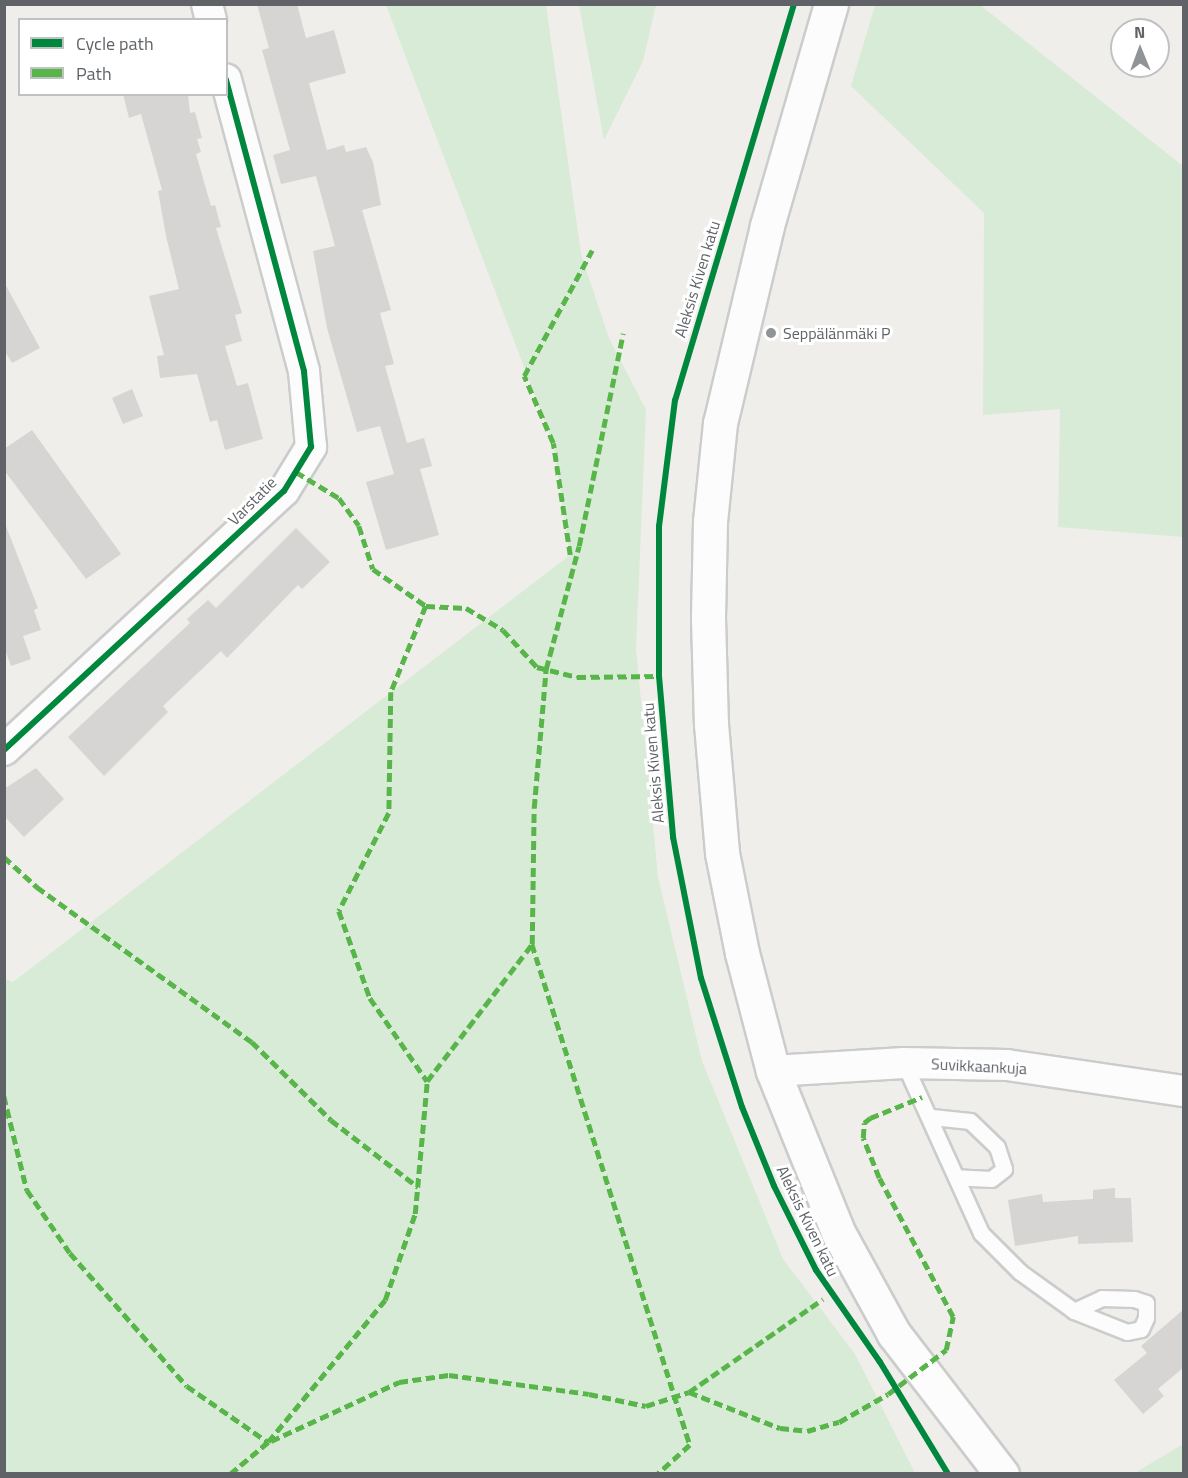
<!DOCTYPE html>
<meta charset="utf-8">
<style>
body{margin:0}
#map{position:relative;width:1188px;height:1478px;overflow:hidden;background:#efeeea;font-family:"Titillium Web",sans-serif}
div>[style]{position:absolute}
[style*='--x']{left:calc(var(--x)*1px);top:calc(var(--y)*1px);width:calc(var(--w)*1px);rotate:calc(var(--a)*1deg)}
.green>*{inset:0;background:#d8ebd6}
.building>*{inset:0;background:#d6d5d3}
.roads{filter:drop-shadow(2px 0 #cbcccc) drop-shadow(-2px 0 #cbcccc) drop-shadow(0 2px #cbcccc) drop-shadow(0 -2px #cbcccc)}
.service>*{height:15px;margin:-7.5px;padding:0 7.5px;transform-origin:7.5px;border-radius:7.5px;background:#fdfcfc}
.minor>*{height:30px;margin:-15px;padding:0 15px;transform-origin:15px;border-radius:15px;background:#fdfcfc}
.secondary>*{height:33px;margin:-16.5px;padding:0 16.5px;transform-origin:16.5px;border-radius:16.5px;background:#fdfcfc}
.quiet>*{height:4.5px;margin-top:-2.25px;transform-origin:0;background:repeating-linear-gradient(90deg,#58b549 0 9px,transparent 0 13.5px)}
.cycleway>*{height:6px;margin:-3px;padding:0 3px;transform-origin:3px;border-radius:3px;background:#00873e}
.dots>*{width:16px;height:16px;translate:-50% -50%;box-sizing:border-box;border:3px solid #fff;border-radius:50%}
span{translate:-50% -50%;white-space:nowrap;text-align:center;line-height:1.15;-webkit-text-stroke:6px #fff;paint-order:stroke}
.street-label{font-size:16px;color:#5f6368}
.poi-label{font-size:16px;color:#5f6368}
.left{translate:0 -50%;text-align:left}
.frame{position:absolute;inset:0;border:6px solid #5f6368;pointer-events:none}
.legend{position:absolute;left:18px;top:18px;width:210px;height:78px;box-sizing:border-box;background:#fff;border:2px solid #bfc1c3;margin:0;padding:8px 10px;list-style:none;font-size:18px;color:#5f6368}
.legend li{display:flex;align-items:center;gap:12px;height:30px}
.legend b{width:30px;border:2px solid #bfc1c3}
.north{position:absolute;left:1110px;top:18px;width:60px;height:60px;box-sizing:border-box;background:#fff;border:2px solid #bfc1c3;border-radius:50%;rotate:359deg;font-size:16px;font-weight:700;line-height:24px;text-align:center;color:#5f6368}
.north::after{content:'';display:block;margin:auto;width:21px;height:27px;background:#919496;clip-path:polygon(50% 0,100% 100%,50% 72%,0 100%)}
</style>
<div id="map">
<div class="green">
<i style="clip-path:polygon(386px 5px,546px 5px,581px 254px,609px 338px,646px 410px,636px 648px,658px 877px,702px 1061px,783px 1259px,855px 1354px,915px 1473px,5px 1473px,5px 979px,13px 982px,570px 555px,553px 443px)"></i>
<i style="clip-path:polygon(579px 5px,656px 5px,643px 61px,604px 140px)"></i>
<i style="clip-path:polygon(875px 5px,980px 5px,1183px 166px,1183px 537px,1058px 527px,1060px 409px,983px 415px,984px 213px,851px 86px)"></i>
<i style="clip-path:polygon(1183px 1444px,1183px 1473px,1135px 1473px)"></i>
</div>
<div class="building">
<i style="clip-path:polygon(257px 4px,297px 4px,306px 38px,334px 30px,346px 73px,309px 83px,327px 150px,344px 145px,346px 152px,366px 147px,373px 162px,381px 205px,362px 210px,391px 310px,380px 313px,394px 364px,385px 366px,407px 443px,424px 438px,432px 466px,420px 469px,439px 535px,386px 550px,366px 482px,394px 474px,380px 426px,357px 432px,327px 328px,313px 251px,335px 246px,316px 176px,281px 184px,273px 155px,290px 150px,262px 50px,269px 48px)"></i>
<i style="clip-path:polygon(123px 94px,188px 94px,190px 113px,195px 112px,202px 138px,197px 139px,201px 152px,196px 154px,211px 206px,215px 205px,221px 227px,216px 228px,242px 313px,235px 315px,242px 341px,225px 346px,237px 386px,248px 383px,263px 439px,225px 450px,217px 420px,210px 422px,197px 374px,160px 378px,157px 356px,164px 355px,149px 296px,179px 289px,166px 236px,158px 191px,162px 190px,141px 114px,129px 118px)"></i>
<i style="clip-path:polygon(4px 282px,40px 348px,12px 363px,4px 350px)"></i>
<i style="clip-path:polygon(132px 389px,143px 416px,123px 424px,112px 398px)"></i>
<i style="clip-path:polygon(32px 430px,121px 554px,86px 579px,4px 470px,4px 449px)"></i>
<i style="clip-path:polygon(4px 521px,38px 608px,34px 610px,41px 630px,23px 636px,31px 659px,11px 666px,4px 647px)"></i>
<i style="clip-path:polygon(296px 528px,330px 562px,302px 589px,298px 585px,227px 658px,221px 651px,163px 706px,168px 712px,104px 776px,68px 737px,190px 623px,187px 619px,198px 609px,208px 600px,216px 608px)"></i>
<i style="clip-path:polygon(36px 768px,64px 799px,24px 837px,4px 816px,4px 789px)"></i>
<i style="clip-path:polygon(1115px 1188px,1115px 1198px,1131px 1198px,1133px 1242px,1078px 1244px,1078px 1236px,1015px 1246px,1008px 1200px,1042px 1194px,1043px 1202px,1093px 1199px,1093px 1190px)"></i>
<i style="clip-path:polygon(1184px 1309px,1184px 1367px,1158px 1389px,1164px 1396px,1143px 1414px,1114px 1380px,1147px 1353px,1141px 1346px)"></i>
</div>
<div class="roads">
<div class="service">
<i style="--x:904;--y:1063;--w:187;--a:65.6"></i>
<i style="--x:981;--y:1233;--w:55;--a:45"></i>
<i style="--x:1020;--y:1272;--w:67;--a:35.8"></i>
<i style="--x:1074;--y:1311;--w:57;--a:21.6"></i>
<i style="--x:1127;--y:1332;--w:14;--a:-12"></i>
<i style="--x:1141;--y:1329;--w:12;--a:-66"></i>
<i style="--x:1146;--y:1318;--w:15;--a:-90"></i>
<i style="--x:1146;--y:1303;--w:13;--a:-162"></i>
<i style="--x:1134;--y:1299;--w:32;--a:-178"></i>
<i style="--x:1102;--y:1298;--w:31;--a:155"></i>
<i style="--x:932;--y:1117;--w:38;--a:6"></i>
<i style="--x:970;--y:1121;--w:37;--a:44"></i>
<i style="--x:997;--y:1147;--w:23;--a:72"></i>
<i style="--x:1004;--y:1169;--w:16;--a:142"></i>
<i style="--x:991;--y:1179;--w:35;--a:-177"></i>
</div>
<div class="minor">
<i style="--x:207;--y:4;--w:16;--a:76"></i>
<i style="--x:4;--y:750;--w:381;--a:-42.8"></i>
<i style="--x:284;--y:491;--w:52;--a:-58.5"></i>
<i style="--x:311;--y:447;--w:76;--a:-95.3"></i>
<i style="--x:304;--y:371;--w:302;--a:-105"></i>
<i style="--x:773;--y:1071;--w:131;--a:-3.5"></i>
<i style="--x:904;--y:1063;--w:103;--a:1.1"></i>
<i style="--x:1007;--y:1065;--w:179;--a:8.4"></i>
</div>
<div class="secondary">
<i style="--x:831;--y:4;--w:231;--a:106.1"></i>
<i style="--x:767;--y:226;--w:203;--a:103.4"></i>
<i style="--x:720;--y:423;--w:100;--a:95.8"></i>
<i style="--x:710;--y:522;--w:96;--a:91.2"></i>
<i style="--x:708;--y:618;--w:106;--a:88.4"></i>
<i style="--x:711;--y:724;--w:129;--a:85.1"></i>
<i style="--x:722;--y:853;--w:102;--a:78.7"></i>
<i style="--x:742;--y:953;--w:122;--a:75.3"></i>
<i style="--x:773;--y:1071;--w:176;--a:68"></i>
<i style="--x:839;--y:1234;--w:114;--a:61.2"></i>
<i style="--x:894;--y:1334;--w:177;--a:52.4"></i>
</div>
</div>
<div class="quiet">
<i style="--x:296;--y:472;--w:50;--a:31.2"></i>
<i style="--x:339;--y:498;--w:34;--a:54"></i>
<i style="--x:359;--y:526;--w:45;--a:72"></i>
<i style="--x:373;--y:569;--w:65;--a:34.9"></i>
<i style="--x:426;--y:606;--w:40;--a:2.9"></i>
<i style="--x:466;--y:608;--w:43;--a:30.7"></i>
<i style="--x:503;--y:630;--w:50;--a:47.4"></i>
<i style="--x:537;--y:667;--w:41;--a:14"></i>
<i style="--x:577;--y:677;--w:82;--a:-0.7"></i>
<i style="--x:570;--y:555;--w:113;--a:-98.6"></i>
<i style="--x:553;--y:443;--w:73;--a:-113.4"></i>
<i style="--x:524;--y:376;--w:143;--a:-61.6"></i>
<i style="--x:426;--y:606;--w:93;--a:112.1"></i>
<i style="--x:391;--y:692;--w:121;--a:90.9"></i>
<i style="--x:389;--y:813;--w:110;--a:117"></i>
<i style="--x:339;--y:911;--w:92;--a:70.4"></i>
<i style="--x:370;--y:998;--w:101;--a:55.5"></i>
<i style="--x:4;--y:857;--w:45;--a:42.3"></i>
<i style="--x:37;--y:887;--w:265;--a:35.8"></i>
<i style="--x:252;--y:1042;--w:111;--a:44.6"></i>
<i style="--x:331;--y:1120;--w:110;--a:37.6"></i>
<i style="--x:532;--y:944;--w:525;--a:72.5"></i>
<i style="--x:690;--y:1445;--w:43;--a:137.8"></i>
<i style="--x:4;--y:1096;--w:97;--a:76.3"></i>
<i style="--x:27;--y:1190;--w:76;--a:55.7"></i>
<i style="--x:70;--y:1253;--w:177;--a:48.7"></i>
<i style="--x:187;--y:1386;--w:98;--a:34.7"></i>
<i style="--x:689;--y:1392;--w:98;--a:21.6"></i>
<i style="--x:780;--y:1428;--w:27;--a:6"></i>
<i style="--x:807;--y:1431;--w:33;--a:-16"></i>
<i style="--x:839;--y:1422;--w:56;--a:-29.7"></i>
<i style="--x:888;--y:1394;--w:73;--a:-37.2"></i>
<i style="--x:946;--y:1350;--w:34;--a:-78"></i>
<i style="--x:953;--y:1317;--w:157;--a:-118"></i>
<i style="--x:879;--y:1178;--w:43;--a:-111.8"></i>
<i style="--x:863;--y:1138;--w:15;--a:-86"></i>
<i style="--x:864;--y:1123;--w:8;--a:-40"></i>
<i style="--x:870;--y:1118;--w:56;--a:-22"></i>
<i style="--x:271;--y:1441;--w:141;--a:-24.7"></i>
<i style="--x:399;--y:1382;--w:50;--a:-8"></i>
<i style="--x:449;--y:1375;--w:141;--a:7.7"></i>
<i style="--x:589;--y:1394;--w:58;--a:11.9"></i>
<i style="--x:646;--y:1406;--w:45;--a:-18"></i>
<i style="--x:689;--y:1392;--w:163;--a:-34.8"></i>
<i style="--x:230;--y:1474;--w:50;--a:-40.1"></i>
<i style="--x:268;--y:1442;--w:184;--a:-50.5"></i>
<i style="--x:385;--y:1300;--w:91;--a:-70.8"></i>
<i style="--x:415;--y:1214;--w:134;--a:-84.8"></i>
<i style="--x:427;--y:1081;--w:173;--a:-52.5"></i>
<i style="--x:532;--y:944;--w:136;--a:-89.2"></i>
<i style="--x:534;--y:808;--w:140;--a:-85.1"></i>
<i style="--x:546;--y:669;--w:127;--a:-75"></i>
<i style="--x:579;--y:546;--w:217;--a:-78.3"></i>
</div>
<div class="cycleway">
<i style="--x:794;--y:4;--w:413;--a:106.7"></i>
<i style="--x:675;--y:400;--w:127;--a:97.2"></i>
<i style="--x:659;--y:526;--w:150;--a:90"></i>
<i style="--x:659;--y:676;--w:162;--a:85"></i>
<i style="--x:673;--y:837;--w:144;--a:78.8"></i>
<i style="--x:701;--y:978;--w:135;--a:72.4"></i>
<i style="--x:742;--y:1107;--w:85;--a:67.9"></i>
<i style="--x:774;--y:1186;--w:94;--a:63.4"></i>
<i style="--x:816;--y:1270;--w:112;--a:55.2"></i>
<i style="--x:880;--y:1362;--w:131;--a:58.7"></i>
<i style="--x:4;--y:750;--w:381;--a:-42.8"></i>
<i style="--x:284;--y:491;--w:52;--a:-58.5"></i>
<i style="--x:311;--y:447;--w:76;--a:-95.3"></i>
<i style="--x:304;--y:371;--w:302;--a:-105"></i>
</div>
<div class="dots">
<i style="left:771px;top:333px;background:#919496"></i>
</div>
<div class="street-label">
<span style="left:697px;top:279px;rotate:-73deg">Aleksis Kiven katu</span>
<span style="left:252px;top:501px;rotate:-45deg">Varstatie</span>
<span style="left:653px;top:763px;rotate:-95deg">Aleksis Kiven katu</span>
<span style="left:979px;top:1066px;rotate:3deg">Suvikkaankuja</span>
<span style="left:808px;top:1221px;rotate:64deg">Aleksis Kiven katu</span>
</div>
<div class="poi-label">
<span class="left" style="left:783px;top:333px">Seppälänmäki P</span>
</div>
<div class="frame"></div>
<ul class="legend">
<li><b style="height:8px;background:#00873e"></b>Cycle path</li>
<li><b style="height:8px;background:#58b549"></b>Path</li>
</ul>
<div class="north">N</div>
</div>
